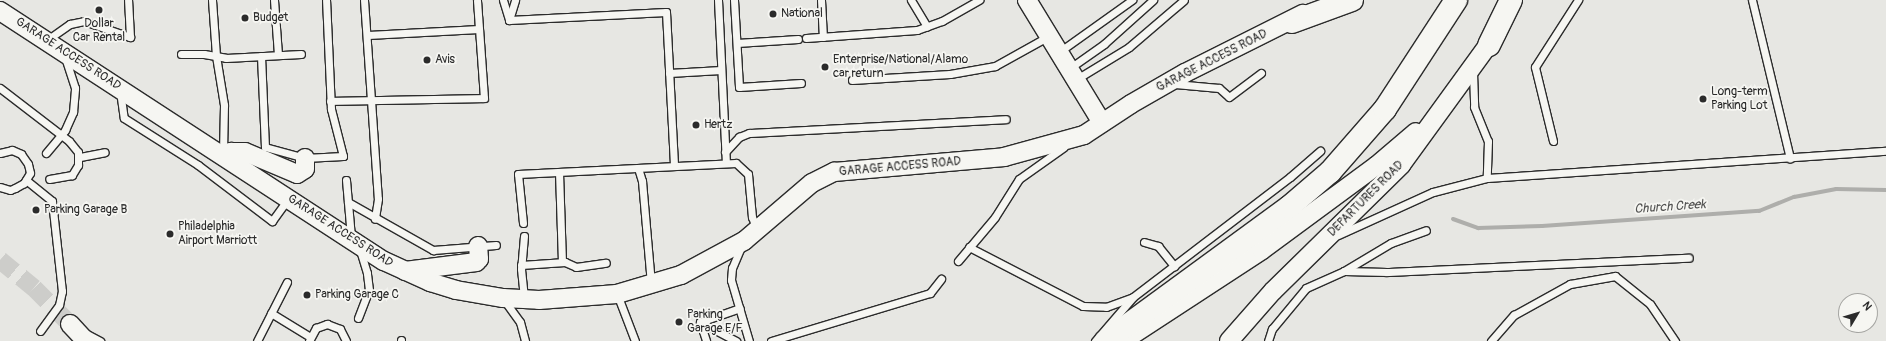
<!DOCTYPE html>
<style>
body{margin:0}
#map{position:relative;width:1886px;height:341px;overflow:hidden;background:#f6f6f2;font-family:Pangolin,sans-serif}
div>[style]{position:absolute}
[style*='--x']{left:calc(var(--x)*1px);top:calc(var(--y)*1px);width:calc(var(--w)*1px);rotate:calc(var(--a)*1deg)}
.built>*{inset:0;background:#e7e7e3}
.stream>*{height:4px;margin:-2px;padding:0 2px;transform-origin:2px;border-radius:2px;background:#aeaeab}
.tertiary-tunnel>*{height:18px;margin-top:-9px;transform-origin:0;background:repeating-linear-gradient(90deg,#cdcdca 0 18px,transparent 0 27px)}
.roads{filter:drop-shadow(1px 0 #2b2b2b) drop-shadow(-1px 0 #2b2b2b) drop-shadow(0 1px #2b2b2b) drop-shadow(0 -1px #2b2b2b)}
.service>*{height:7px;margin:-3.5px;padding:0 3.5px;transform-origin:3.5px;border-radius:3.5px;background:#f6f6f2}
.tertiary>*{height:18px;margin:-9px;padding:0 9px;transform-origin:9px;border-radius:9px;background:#f6f6f2}
.motorway>*{height:22px;margin:-11px;padding:0 11px;transform-origin:11px;border-radius:11px;background:#f6f6f2}
.dots>*{width:11px;height:11px;translate:-50% -50%;box-sizing:border-box;border:2px solid #f6f6f2;border-radius:50%}
span{translate:-50% -50%;white-space:nowrap;text-align:center;line-height:1.15;-webkit-text-stroke:3.5px #f6f6f2;paint-order:stroke}
.poi-label{font-size:12px;color:#2b2b2b}
.left{translate:0 -50%;text-align:left}
.street-label{font-size:12px;color:#2b2b2b}
.water-label{font-size:13px;color:#525251;font-style:italic}
.north{position:absolute;left:1838px;top:293px;width:40px;height:40px;box-sizing:border-box;background:#f6f6f2;border:1px solid #a5a5a2;border-radius:50%;rotate:52deg;font-size:11px;font-weight:700;line-height:16px;text-align:center;color:#2b2b2b}
.north::after{content:'';display:block;margin:auto;width:14px;height:18px;background:#2b2b2b;clip-path:polygon(50% 0,100% 100%,50% 72%,0 100%)}
</style>
<div id="map">
<div class="built">
<i style="clip-path:polygon(evenodd,0 0,1886px 0,1886px 341px,0 341px,0 0,1846px 301px,1870px 301px,1870px 325px,1846px 325px,1846px 301px)"></i>
</div>
<div class="stream">
<i style="--x:1453;--y:219;--w:27;--a:20"></i>
<i style="--x:1478;--y:228;--w:64;--a:-1.8"></i>
<i style="--x:1542;--y:226;--w:218;--a:-4"></i>
<i style="--x:1759;--y:211;--w:38;--a:-22"></i>
<i style="--x:1794;--y:197;--w:43;--a:-10.8"></i>
<i style="--x:1836;--y:189;--w:50;--a:1.1"></i>
</div>
<div class="tertiary-tunnel">
<i style="--x:0;--y:260;--w:44;--a:39.5"></i>
<i style="--x:34;--y:288;--w:51;--a:45"></i>
</div>
<div class="roads">
<div class="service">
<i style="--x:212;--y:0;--w:56;--a:85.9"></i>
<i style="--x:216;--y:56;--w:50;--a:80.7"></i>
<i style="--x:224;--y:105;--w:48;--a:91.2"></i>
<i style="--x:274;--y:0;--w:55;--a:85.8"></i>
<i style="--x:364;--y:0;--w:199;--a:86"></i>
<i style="--x:378;--y:199;--w:20;--a:99"></i>
<i style="--x:503;--y:0;--w:21;--a:73"></i>
<i style="--x:718;--y:0;--w:163;--a:87.2"></i>
<i style="--x:734;--y:0;--w:87;--a:86.7"></i>
<i style="--x:739;--y:87;--w:62;--a:-3.7"></i>
<i style="--x:821;--y:0;--w:37;--a:87"></i>
<i style="--x:911;--y:0;--w:31;--a:59"></i>
<i style="--x:1752;--y:0;--w:163;--a:76.5"></i>
<i style="--x:509;--y:20;--w:157;--a:-2.9"></i>
<i style="--x:666;--y:12;--w:154;--a:87"></i>
<i style="--x:509;--y:20;--w:21;--a:-73"></i>
<i style="--x:368;--y:35;--w:111;--a:-3.1"></i>
<i style="--x:806;--y:38;--w:111;--a:-4.1"></i>
<i style="--x:917;--y:30;--w:27;--a:-20"></i>
<i style="--x:942;--y:21;--w:43;--a:-29.6"></i>
<i style="--x:47;--y:40;--w:28;--a:-35"></i>
<i style="--x:70;--y:24;--w:14;--a:-12"></i>
<i style="--x:84;--y:21;--w:49;--a:19.2"></i>
<i style="--x:130;--y:37;--w:37;--a:-93"></i>
<i style="--x:737;--y:43;--w:61;--a:-3.8"></i>
<i style="--x:1059;--y:52;--w:90;--a:-35.5"></i>
<i style="--x:181;--y:54;--w:23;--a:0"></i>
<i style="--x:204;--y:54;--w:22;--a:10"></i>
<i style="--x:226;--y:58;--w:75;--a:-3.1"></i>
<i style="--x:261;--y:56;--w:91;--a:87.5"></i>
<i style="--x:265;--y:147;--w:41;--a:15.4"></i>
<i style="--x:305;--y:158;--w:38;--a:-3"></i>
<i style="--x:343;--y:156;--w:49;--a:-104.3"></i>
<i style="--x:331;--y:109;--w:109;--a:-92.6"></i>
<i style="--x:1070;--y:68;--w:42;--a:-35.2"></i>
<i style="--x:1104;--y:44;--w:66;--a:-41.9"></i>
<i style="--x:1473;--y:72;--w:35;--a:88"></i>
<i style="--x:1474;--y:107;--w:37;--a:68"></i>
<i style="--x:1488;--y:141;--w:37;--a:92"></i>
<i style="--x:669;--y:73;--w:52;--a:-3.3"></i>
<i style="--x:852;--y:80;--w:98;--a:-3.5"></i>
<i style="--x:950;--y:74;--w:46;--a:-10.1"></i>
<i style="--x:995;--y:66;--w:62;--a:-29.1"></i>
<i style="--x:1075;--y:80;--w:63;--a:-31.4"></i>
<i style="--x:1129;--y:47;--w:72;--a:-40.5"></i>
<i style="--x:1175;--y:84;--w:44;--a:5.2"></i>
<i style="--x:1219;--y:88;--w:13;--a:42"></i>
<i style="--x:1229;--y:97;--w:40;--a:-37"></i>
<i style="--x:0;--y:88;--w:87;--a:37.5"></i>
<i style="--x:69;--y:141;--w:14;--a:51"></i>
<i style="--x:78;--y:152;--w:13;--a:90"></i>
<i style="--x:78;--y:165;--w:12;--a:121"></i>
<i style="--x:72;--y:175;--w:23;--a:170"></i>
<i style="--x:120;--y:91;--w:27;--a:82"></i>
<i style="--x:124;--y:118;--w:88;--a:32.4"></i>
<i style="--x:198;--y:165;--w:93;--a:37.1"></i>
<i style="--x:272;--y:221;--w:29;--a:-54"></i>
<i style="--x:330;--y:101;--w:154;--a:-1.1"></i>
<i style="--x:484;--y:98;--w:98;--a:-94.1"></i>
<i style="--x:1553;--y:141;--w:76;--a:-103.7"></i>
<i style="--x:1535;--y:67;--w:80;--a:-57.3"></i>
<i style="--x:725;--y:152;--w:21;--a:-47"></i>
<i style="--x:739;--y:137;--w:11;--a:-22"></i>
<i style="--x:749;--y:133;--w:257;--a:-3.1"></i>
<i style="--x:0;--y:153;--w:12;--a:-14"></i>
<i style="--x:12;--y:150;--w:10;--a:24"></i>
<i style="--x:21;--y:154;--w:12;--a:55"></i>
<i style="--x:28;--y:164;--w:9;--a:77"></i>
<i style="--x:30;--y:173;--w:12;--a:121"></i>
<i style="--x:24;--y:183;--w:10;--a:151"></i>
<i style="--x:15;--y:188;--w:5;--a:158"></i>
<i style="--x:10;--y:190;--w:10;--a:-163"></i>
<i style="--x:46;--y:153;--w:30;--a:-50"></i>
<i style="--x:65;--y:130;--w:20;--a:-66"></i>
<i style="--x:73;--y:112;--w:24;--a:-85"></i>
<i style="--x:75;--y:88;--w:33;--a:-108"></i>
<i style="--x:80;--y:157;--w:25;--a:-11"></i>
<i style="--x:638;--y:168;--w:14;--a:73"></i>
<i style="--x:642;--y:181;--w:102;--a:85"></i>
<i style="--x:559;--y:172;--w:90;--a:88.1"></i>
<i style="--x:26;--y:180;--w:33;--a:39"></i>
<i style="--x:52;--y:201;--w:91;--a:83.7"></i>
<i style="--x:62;--y:291;--w:14;--a:102"></i>
<i style="--x:59;--y:305;--w:32;--a:126"></i>
<i style="--x:346;--y:180;--w:57;--a:85"></i>
<i style="--x:348;--y:202;--w:98;--a:29.5"></i>
<i style="--x:433;--y:250;--w:63;--a:-4.5"></i>
<i style="--x:523;--y:223;--w:49;--a:-95.8"></i>
<i style="--x:518;--y:174;--w:218;--a:-2.9"></i>
<i style="--x:736;--y:163;--w:16;--a:43"></i>
<i style="--x:748;--y:174;--w:43;--a:84.7"></i>
<i style="--x:752;--y:217;--w:14;--a:69"></i>
<i style="--x:1338;--y:235;--w:104;--a:-24.4"></i>
<i style="--x:1433;--y:192;--w:56;--a:-14.5"></i>
<i style="--x:1487;--y:178;--w:400;--a:-3.9"></i>
<i style="--x:524;--y:236;--w:33;--a:95"></i>
<i style="--x:521;--y:269;--w:31;--a:84"></i>
<i style="--x:1144;--y:242;--w:15;--a:16"></i>
<i style="--x:1158;--y:246;--w:26;--a:51"></i>
<i style="--x:741;--y:247;--w:23;--a:113"></i>
<i style="--x:732;--y:268;--w:12;--a:95"></i>
<i style="--x:731;--y:280;--w:64;--a:73.6"></i>
<i style="--x:969;--y:247;--w:128;--a:27.4"></i>
<i style="--x:1083;--y:306;--w:23;--a:2"></i>
<i style="--x:1106;--y:307;--w:27;--a:-20"></i>
<i style="--x:958;--y:261;--w:57;--a:-49.9"></i>
<i style="--x:995;--y:217;--w:45;--a:-57.7"></i>
<i style="--x:1019;--y:179;--w:55;--a:-35.4"></i>
<i style="--x:521;--y:265;--w:44;--a:-3.9"></i>
<i style="--x:565;--y:262;--w:12;--a:24"></i>
<i style="--x:576;--y:267;--w:30;--a:-8"></i>
<i style="--x:1344;--y:271;--w:55;--a:-30.8"></i>
<i style="--x:1391;--y:243;--w:37;--a:-20"></i>
<i style="--x:617;--y:294;--w:50;--a:69"></i>
<i style="--x:504;--y:300;--w:27;--a:54"></i>
<i style="--x:520;--y:322;--w:20;--a:75"></i>
<i style="--x:271;--y:313;--w:46;--a:31.6"></i>
<i style="--x:358;--y:318;--w:30;--a:-69"></i>
<i style="--x:369;--y:290;--w:17;--a:-97"></i>
<i style="--x:367;--y:273;--w:24;--a:-107"></i>
<i style="--x:700;--y:322;--w:42;--a:-19.3"></i>
<i style="--x:700;--y:322;--w:41;--a:27.8"></i>
<i style="--x:700;--y:322;--w:20;--a:72"></i>
<i style="--x:87;--y:334;--w:15;--a:28"></i>
<i style="--x:257;--y:341;--w:66;--a:-63"></i>
<i style="--x:309;--y:341;--w:15;--a:-62"></i>
<i style="--x:316;--y:328;--w:12;--a:-20"></i>
<i style="--x:327;--y:324;--w:14;--a:21"></i>
<i style="--x:340;--y:329;--w:13;--a:63"></i>
<i style="--x:401;--y:341;--w:1;--a:-90"></i>
<i style="--x:771;--y:341;--w:166;--a:-16.8"></i>
<i style="--x:930;--y:293;--w:18;--a:-52"></i>
<i style="--x:1095;--y:341;--w:58;--a:-49.2"></i>
<i style="--x:1133;--y:297;--w:198;--a:-37.4"></i>
<i style="--x:1290;--y:177;--w:40;--a:-41"></i>
<i style="--x:1268;--y:341;--w:13;--a:-72"></i>
<i style="--x:1272;--y:329;--w:53;--a:-50.3"></i>
<i style="--x:1306;--y:288;--w:42;--a:-24.1"></i>
<i style="--x:1344;--y:271;--w:43;--a:1.3"></i>
<i style="--x:1387;--y:272;--w:302;--a:-2.7"></i>
<i style="--x:1491;--y:341;--w:35;--a:-49"></i>
<i style="--x:1514;--y:315;--w:64;--a:-29"></i>
<i style="--x:1570;--y:284;--w:46;--a:-10.1"></i>
<i style="--x:1615;--y:276;--w:45;--a:38.7"></i>
<i style="--x:1650;--y:304;--w:45;--a:56"></i>
</div>
<div class="tertiary">
<i style="--x:1027;--y:0;--w:144;--a:58.6"></i>
<i style="--x:0;--y:11;--w:458;--a:33.1"></i>
<i style="--x:384;--y:261;--w:51;--a:24.5"></i>
<i style="--x:430;--y:282;--w:27;--a:17"></i>
<i style="--x:456;--y:290;--w:48;--a:9.7"></i>
<i style="--x:503;--y:298;--w:36;--a:3"></i>
<i style="--x:539;--y:300;--w:78;--a:-4.4"></i>
<i style="--x:617;--y:294;--w:67;--a:-16.5"></i>
<i style="--x:681;--y:275;--w:72;--a:-28.4"></i>
<i style="--x:744;--y:241;--w:89;--a:-40.5"></i>
<i style="--x:812;--y:183;--w:25;--a:-27"></i>
<i style="--x:834;--y:172;--w:171;--a:-5"></i>
<i style="--x:1004;--y:157;--w:83;--a:-15.4"></i>
<i style="--x:1084;--y:135;--w:56;--a:-33.4"></i>
<i style="--x:1131;--y:104;--w:62;--a:-29.9"></i>
<i style="--x:1185;--y:73;--w:132;--a:-26.6"></i>
<i style="--x:223;--y:155;--w:9;--a:-21"></i>
<i style="--x:231;--y:152;--w:14;--a:0"></i>
<i style="--x:245;--y:152;--w:56;--a:22.9"></i>
<i style="--x:297;--y:174;--w:9;--a:-32"></i>
<i style="--x:305;--y:169;--w:11;--a:-90"></i>
<i style="--x:405;--y:271;--w:72;--a:-7.2"></i>
<i style="--x:476;--y:262;--w:4;--a:-45"></i>
<i style="--x:479;--y:259;--w:13;--a:-94"></i>
<i style="--x:70;--y:324;--w:23;--a:47"></i>
<i style="--x:1123;--y:341;--w:166;--a:-33.2"></i>
<i style="--x:1262;--y:250;--w:142;--a:-36.4"></i>
<i style="--x:1376;--y:166;--w:52;--a:-40.4"></i>
<i style="--x:1229;--y:341;--w:67;--a:-48.7"></i>
<i style="--x:1273;--y:291;--w:180;--a:-44.5"></i>
<i style="--x:1401;--y:165;--w:163;--a:-54"></i>
</div>
<div class="motorway">
<i style="--x:1292;--y:22;--w:64;--a:-20.1"></i>
<i style="--x:1489;--y:45;--w:50;--a:-63.9"></i>
<i style="--x:1106;--y:341;--w:227;--a:-36.2"></i>
<i style="--x:1289;--y:207;--w:54;--a:-40.5"></i>
<i style="--x:1330;--y:172;--w:84;--a:-48.9"></i>
<i style="--x:1385;--y:109;--w:130;--a:-56.9"></i>
</div>
</div>
<div class="dots">
<i style="left:99px;top:10px;background:#2b2b2b"></i>
<i style="left:773px;top:14px;background:#2b2b2b"></i>
<i style="left:245px;top:18px;background:#2b2b2b"></i>
<i style="left:427px;top:60px;background:#2b2b2b"></i>
<i style="left:825px;top:67px;background:#2b2b2b"></i>
<i style="left:1703px;top:99px;background:#2b2b2b"></i>
<i style="left:696px;top:125px;background:#2b2b2b"></i>
<i style="left:36px;top:210px;background:#2b2b2b"></i>
<i style="left:170px;top:234px;background:#2b2b2b"></i>
<i style="left:307px;top:295px;background:#2b2b2b"></i>
<i style="left:679px;top:322px;background:#2b2b2b"></i>
</div>
<div class="poi-label">
<span class="left" style="left:781px;top:14px">National</span>
<span class="left" style="left:253px;top:18px">Budget</span>
<span style="left:99px;top:31px">Dollar<br>Car Rental</span>
<span class="left" style="left:435px;top:60px">Avis</span>
<span class="left" style="left:833px;top:67px">Enterprise/National/Alamo<br>car return</span>
<span class="left" style="left:1711px;top:99px">Long-term<br>Parking Lot</span>
<span class="left" style="left:704px;top:125px">Hertz</span>
<span class="left" style="left:44px;top:210px">Parking Garage B</span>
<span class="left" style="left:178px;top:234px">Philadelphia<br>Airport Marriott</span>
<span class="left" style="left:315px;top:295px">Parking Garage C</span>
<span class="left" style="left:687px;top:322px">Parking<br>Garage E/F</span>
</div>
<div class="street-label">
<span style="left:68px;top:54px;rotate:33deg">GARAGE ACCESS ROAD</span>
<span style="left:1212px;top:61px;rotate:-27deg">GARAGE ACCESS ROAD</span>
<span style="left:900px;top:167px;rotate:-5deg">GARAGE ACCESS ROAD</span>
<span style="left:1366px;top:199px;rotate:-45deg">DEPARTURES ROAD</span>
<span style="left:340px;top:231px;rotate:33deg">GARAGE ACCESS ROAD</span>
</div>
<div class="water-label">
<span style="left:1670px;top:207px;rotate:-4deg">Church Creek</span>
</div>
<div class="north">N</div>
</div>
